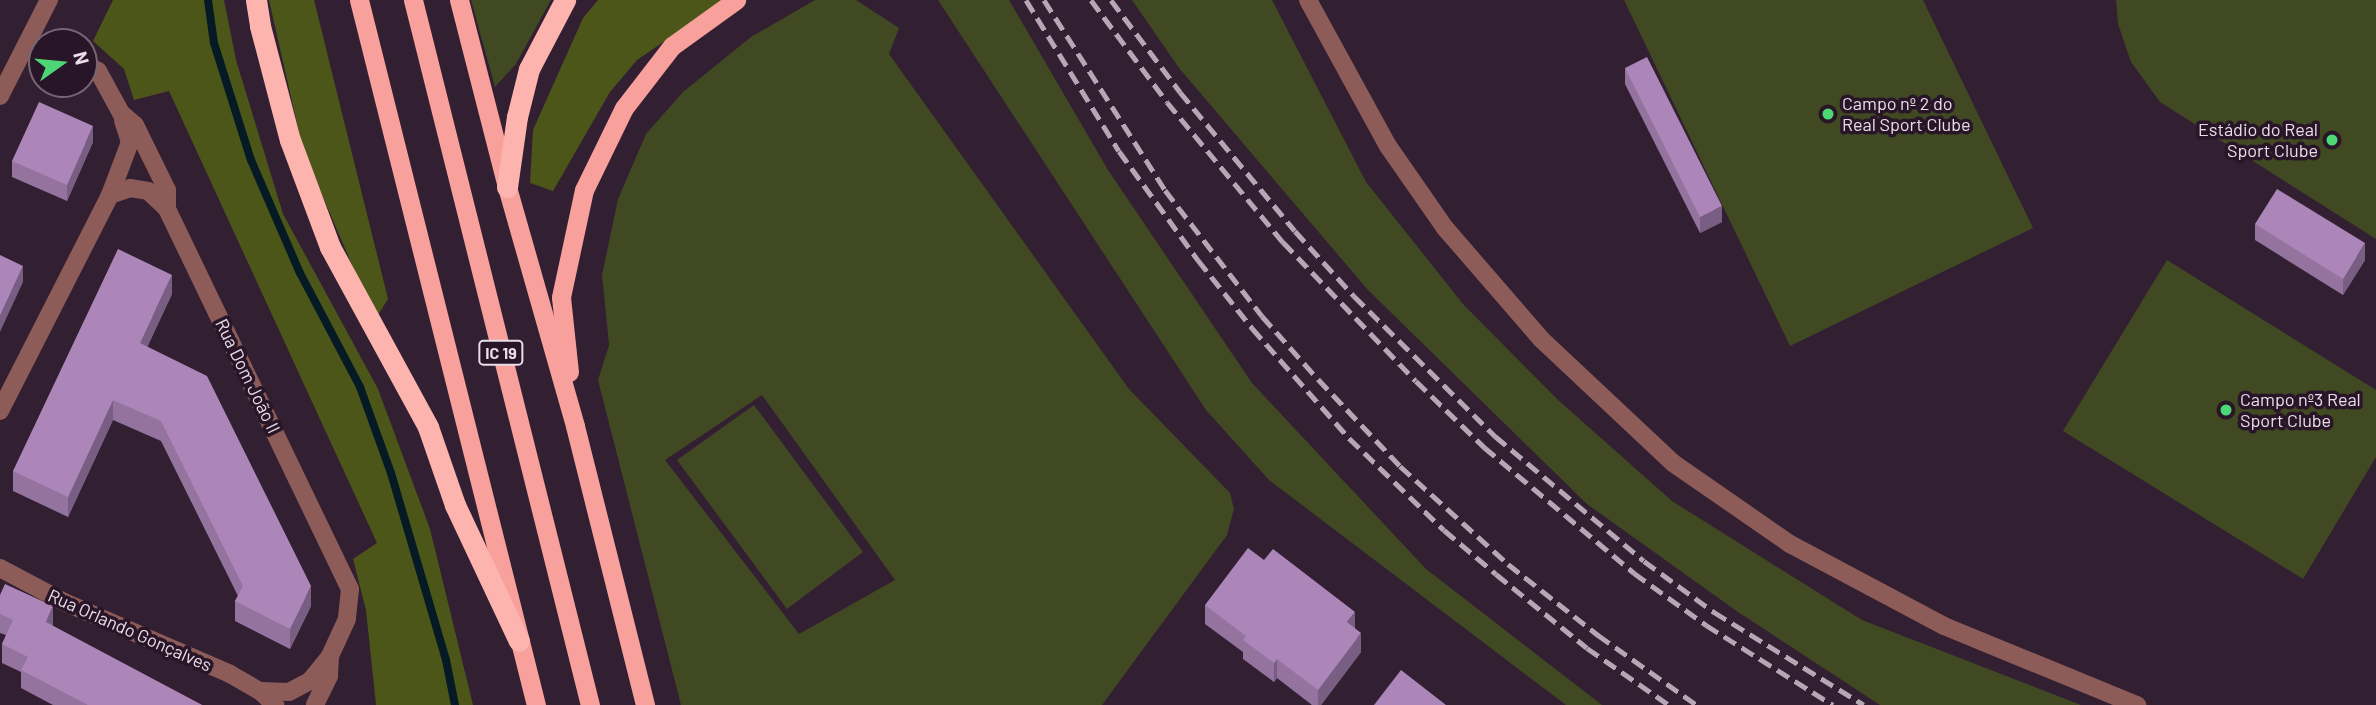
<!DOCTYPE html>
<meta charset="utf-8">
<style>
body{margin:0}
#map{position:relative;width:2376px;height:705px;overflow:hidden;background:#321f32;font-family:Barlow,sans-serif}
div>[style]{position:absolute}
[style*='--x']{left:calc(var(--x)*1px);top:calc(var(--y)*1px);width:calc(var(--w)*1px);rotate:calc(var(--a)*1deg)}
.green>*{inset:0;background:#414922}
.forest>*{inset:0;background:#4c5619}
.stream>*{height:8px;margin:-4px;padding:0 4px;transform-origin:4px;border-radius:4px;background:#061a25}
.minor>*{height:18px;margin:-9px;padding:0 9px;transform-origin:9px;border-radius:9px;background:#8d5c58}
.tertiary>*{height:18px;margin:-9px;padding:0 9px;transform-origin:9px;border-radius:9px;background:#8d5c58}
.trunk>*{height:19px;margin:-9.5px;padding:0 9.5px;transform-origin:9.5px;border-radius:9.5px;background:#f8a19c}
.motorway>*{height:21px;margin:-10.5px;padding:0 10.5px;transform-origin:10.5px;border-radius:10.5px;background:#fdb4ae}
.rail>*{height:5px;margin-top:-2.5px;transform-origin:0;background:repeating-linear-gradient(90deg,#b6a7b5 0 14px,transparent 0 21px)}
.wall>*{inset:0;background:#94739f}
.shaded-wall>*{inset:0;background:#785e82}
.building>*{inset:0;background:#ac86b9}
.dots>*{width:19px;height:19px;translate:-50% -50%;box-sizing:border-box;border:4px solid #281628;border-radius:50%}
span{translate:-50% -50%;white-space:nowrap;text-align:center;line-height:1.15;-webkit-text-stroke:7px #281628;paint-order:stroke}
.shield-label span{padding:2px 5px;background:#281628;border:2px solid;border-radius:5px;-webkit-text-stroke-width:0}
.shield-label{font-size:16px;color:#eadde9;font-weight:700}
.poi-label{font-size:18px;color:#eadde9}
.left{translate:0 -50%;text-align:left}
.right{translate:-100% -50%;text-align:right}
.street-label{font-size:18px;color:#eadde9}
.north{position:absolute;left:28px;top:28px;width:70px;height:70px;box-sizing:border-box;background:#281628;border:2px solid #766675;border-radius:50%;rotate:75deg;font-size:19px;font-weight:700;line-height:28px;text-align:center;color:#eadde9}
.north::after{content:'';display:block;margin:auto;width:24px;height:32px;background:#4dd676;clip-path:polygon(50% 0,100% 100%,50% 72%,0 100%)}
</style>
<div id="map">
<div class="green">
<i style="clip-path:polygon(471px 0,551px 0,516px 64px,495px 87px)"></i>
<i style="clip-path:polygon(evenodd,815px 0,856px 0,899px 28px,889px 54px,1129px 389px,1230px 493px,1234px 509px,1227px 535px,1102px 705px,681px 705px,598px 380px,609px 345px,602px 275px,618px 199px,646px 134px,683px 92px,751px 37px,815px 0,762px 395px,895px 580px,799px 634px,665px 460px,762px 395px)"></i>
<i style="clip-path:polygon(938px 0,1009px 0,1108px 170px,1252px 383px,1426px 569px,1602px 705px,1566px 705px,1269px 480px,1206px 410px)"></i>
<i style="clip-path:polygon(1132px 0,1272px 0,1366px 182px,1463px 304px,1557px 399px,1672px 501px,1862px 620px,2081px 705px,1880px 705px,1738px 612px,1587px 504px,1368px 290px,1179px 68px)"></i>
<i style="clip-path:polygon(1624px 0,1923px 0,2033px 228px,1790px 346px)"></i>
<i style="clip-path:polygon(2116px 0,2376px 0,2376px 239px,2160px 102px,2131px 62px,2118px 24px)"></i>
<i style="clip-path:polygon(2167px 260px,2376px 390px,2376px 457px,2303px 579px,2063px 431px)"></i>
<i style="clip-path:polygon(754px 405px,863px 552px,787px 609px,677px 460px)"></i>
</div>
<div class="forest">
<i style="clip-path:polygon(113px 0,224px 0,236px 60px,283px 214px,378px 389px,430px 529px,473px 705px,376px 705px,366px 610px,353px 559px,377px 543px,169px 91px,134px 100px,124px 69px,93px 41px)"></i>
<i style="clip-path:polygon(269px 0,314px 0,388px 299px,378px 315px,364px 293px,303px 150px)"></i>
<i style="clip-path:polygon(598px 0,725px 0,637px 60px,610px 92px,553px 191px,530px 183px,533px 130px,583px 18px)"></i>
</div>
<div class="stream">
<i style="--x:208;--y:0;--w:43;--a:82.1"></i>
<i style="--x:214;--y:43;--w:123;--a:72.5"></i>
<i style="--x:251;--y:160;--w:123;--a:66.6"></i>
<i style="--x:300;--y:273;--w:129;--a:62.2"></i>
<i style="--x:360;--y:387;--w:91;--a:70.2"></i>
<i style="--x:391;--y:473;--w:195;--a:73.6"></i>
<i style="--x:446;--y:660;--w:46;--a:78.7"></i>
</div>
<div class="minor">
<i style="--x:84;--y:63;--w:16;--a:30"></i>
<i style="--x:98;--y:71;--w:48;--a:61.3"></i>
<i style="--x:121;--y:113;--w:18;--a:41"></i>
<i style="--x:135;--y:125;--w:72;--a:63.8"></i>
<i style="--x:167;--y:190;--w:19;--a:90"></i>
<i style="--x:167;--y:209;--w:422;--a:64.3"></i>
<i style="--x:350;--y:589;--w:30;--a:96"></i>
<i style="--x:347;--y:619;--w:41;--a:114.7"></i>
<i style="--x:330;--y:656;--w:20;--a:93"></i>
<i style="--x:329;--y:676;--w:32;--a:116"></i>
<i style="--x:0;--y:96;--w:108;--a:-63"></i>
<i style="--x:110;--y:195;--w:21;--a:-19"></i>
<i style="--x:130;--y:188;--w:18;--a:9"></i>
<i style="--x:148;--y:191;--w:26;--a:43"></i>
<i style="--x:0;--y:411;--w:242;--a:-63"></i>
<i style="--x:110;--y:195;--w:57;--a:-69.3"></i>
<i style="--x:130;--y:142;--w:23;--a:-108"></i>
<i style="--x:0;--y:568;--w:72;--a:28"></i>
<i style="--x:64;--y:602;--w:181;--a:23.4"></i>
<i style="--x:230;--y:674;--w:34;--a:30"></i>
<i style="--x:260;--y:691;--w:21;--a:43"></i>
<i style="--x:260;--y:691;--w:29;--a:2"></i>
<i style="--x:289;--y:692;--w:24;--a:-28"></i>
<i style="--x:310;--y:681;--w:32;--a:-51"></i>
</div>
<div class="tertiary">
<i style="--x:1308;--y:0;--w:166;--a:61.3"></i>
<i style="--x:1388;--y:146;--w:100;--a:55.2"></i>
<i style="--x:1445;--y:228;--w:147;--a:49.1"></i>
<i style="--x:1541;--y:339;--w:181;--a:43.2"></i>
<i style="--x:1673;--y:463;--w:142;--a:34.7"></i>
<i style="--x:1790;--y:544;--w:174;--a:28"></i>
<i style="--x:1944;--y:626;--w:209;--a:22.3"></i>
</div>
<div class="trunk">
<i style="--x:359;--y:0;--w:727;--a:75.91"></i>
<i style="--x:413;--y:0;--w:727;--a:75.91"></i>
<i style="--x:459;--y:0;--w:193;--a:75.6"></i>
<i style="--x:507;--y:187;--w:248;--a:74.1"></i>
<i style="--x:575;--y:426;--w:288;--a:75.9"></i>
<i style="--x:569;--y:372;--w:75;--a:-96.1"></i>
<i style="--x:561;--y:297;--w:109;--a:-77.9"></i>
<i style="--x:584;--y:190;--w:91;--a:-64"></i>
<i style="--x:624;--y:108;--w:78;--a:-52.3"></i>
<i style="--x:672;--y:46;--w:79;--a:-35.7"></i>
</div>
<div class="motorway">
<i style="--x:256;--y:0;--w:26;--a:81"></i>
<i style="--x:260;--y:26;--w:118;--a:75.3"></i>
<i style="--x:290;--y:140;--w:114;--a:69.5"></i>
<i style="--x:330;--y:247;--w:205;--a:61.4"></i>
<i style="--x:428;--y:427;--w:83;--a:70.9"></i>
<i style="--x:455;--y:505;--w:150;--a:64.8"></i>
<i style="--x:507;--y:187;--w:71;--a:-81.9"></i>
<i style="--x:517;--y:117;--w:49;--a:-76"></i>
<i style="--x:529;--y:69;--w:78;--a:-62.4"></i>
</div>
<div class="rail">
<i style="--x:1026;--y:0;--w:177;--a:58.4"></i>
<i style="--x:1119;--y:151;--w:135;--a:54.1"></i>
<i style="--x:1198;--y:260;--w:87;--a:51.5"></i>
<i style="--x:1252;--y:328;--w:147;--a:48.6"></i>
<i style="--x:1349;--y:438;--w:132;--a:44.1"></i>
<i style="--x:1444;--y:530;--w:68;--a:40.2"></i>
<i style="--x:1496;--y:574;--w:117;--a:39.1"></i>
<i style="--x:1587;--y:648;--w:100;--a:34.8"></i>
<i style="--x:1044;--y:0;--w:225;--a:57.5"></i>
<i style="--x:1165;--y:190;--w:159;--a:52.4"></i>
<i style="--x:1262;--y:316;--w:84;--a:48.4"></i>
<i style="--x:1318;--y:379;--w:120;--a:46.7"></i>
<i style="--x:1400;--y:466;--w:146;--a:42.2"></i>
<i style="--x:1508;--y:564;--w:115;--a:38.3"></i>
<i style="--x:1598;--y:635;--w:121;--a:35.3"></i>
<i style="--x:1091;--y:0;--w:127;--a:53.3"></i>
<i style="--x:1167;--y:102;--w:182;--a:50.4"></i>
<i style="--x:1283;--y:242;--w:192;--a:46.3"></i>
<i style="--x:1416;--y:381;--w:95;--a:44.1"></i>
<i style="--x:1484;--y:447;--w:196;--a:40"></i>
<i style="--x:1634;--y:573;--w:89;--a:35.8"></i>
<i style="--x:1706;--y:625;--w:150;--a:32.2"></i>
<i style="--x:1111;--y:0;--w:115;--a:53.1"></i>
<i style="--x:1180;--y:92;--w:180;--a:50.4"></i>
<i style="--x:1295;--y:231;--w:88;--a:47.8"></i>
<i style="--x:1354;--y:296;--w:199;--a:44.8"></i>
<i style="--x:1495;--y:436;--w:194;--a:40"></i>
<i style="--x:1644;--y:561;--w:87;--a:36.1"></i>
<i style="--x:1714;--y:612;--w:176;--a:31.8"></i>
</div>
<div class="wall">
<i style="clip-path:polygon(1625px 68px,1722px 222px,1700px 233px,1625px 84px)"></i>
<i style="clip-path:polygon(93px 142px,67px 201px,12px 177px,12px 161px)"></i>
<i style="clip-path:polygon(2255px 224px,2365px 260px,2343px 295px,2255px 240px)"></i>
<i style="clip-path:polygon(172px 294px,147px 347px,311px 606px,290px 649px,235px 621px,235px 601px,238px 596px,161px 441px,113px 420px,68px 517px,13px 491px,13px 471px)"></i>
<i style="clip-path:polygon(0 595px,53px 625px,52px 626px,202px 705px,53px 705px,21px 688px,21px 672px,2px 663px,2px 644px,6px 635px,0 633px)"></i>
<i style="clip-path:polygon(1205px 605px,1355px 628px,1361px 652px,1321px 705px,1312px 705px,1277px 678px,1274px 682px,1243px 659px,1243px 652px,1205px 624px)"></i>
</div>
<div class="shaded-wall">
<i style="clip-path:polygon(93px 126px,93px 142px,67px 201px,67px 185px)"></i>
<i style="clip-path:polygon(1722px 206px,1722px 222px,1700px 233px,1700px 217px)"></i>
<i style="clip-path:polygon(2365px 243px,2365px 260px,2343px 295px,2343px 279px)"></i>
<i style="clip-path:polygon(23px 266px,23px 282px,0 332px,0 316px)"></i>
<i style="clip-path:polygon(172px 275px,172px 294px,140px 363px,140px 343px)"></i>
<i style="clip-path:polygon(113px 400px,113px 420px,68px 517px,68px 497px)"></i>
<i style="clip-path:polygon(311px 586px,311px 606px,290px 649px,290px 629px)"></i>
<i style="clip-path:polygon(53px 606px,53px 625px,46px 641px,46px 622px)"></i>
<i style="clip-path:polygon(1355px 612px,1355px 631px,1347px 622px)"></i>
<i style="clip-path:polygon(1361px 633px,1361px 652px,1321px 705px,1318px 705px,1318px 690px)"></i>
<i style="clip-path:polygon(1277px 659px,1277px 678px,1274px 682px,1274px 663px)"></i>
</div>
<div class="building">
<i style="clip-path:polygon(1647px 57px,1722px 206px,1700px 217px,1625px 68px)"></i>
<i style="clip-path:polygon(39px 102px,93px 126px,67px 185px,12px 161px)"></i>
<i style="clip-path:polygon(2277px 189px,2365px 243px,2343px 279px,2255px 224px)"></i>
<i style="clip-path:polygon(118px 249px,172px 275px,140px 343px,207px 376px,311px 586px,290px 629px,235px 601px,243px 586px,161px 421px,113px 400px,68px 497px,13px 471px)"></i>
<i style="clip-path:polygon(0 255px,23px 266px,0 316px)"></i>
<i style="clip-path:polygon(1248px 548px,1264px 560px,1273px 549px,1355px 612px,1347px 622px,1361px 633px,1318px 690px,1277px 659px,1274px 663px,1243px 640px,1246px 636px,1205px 605px)"></i>
<i style="clip-path:polygon(5px 584px,53px 606px,46px 622px,202px 705px,88px 705px,21px 670px,28px 657px,2px 644px,13px 620px,0 614px,0 595px)"></i>
<i style="clip-path:polygon(1401px 670px,1446px 705px,1374px 705px)"></i>
</div>
<div class="dots">
<i style="left:1828px;top:114px;background:#4dd676"></i>
<i style="left:2332px;top:140px;background:#4dd676"></i>
<i style="left:2226px;top:410px;background:#4dd676"></i>
</div>
<div class="shield-label">
<span style="left:501px;top:353px">IC 19</span>
</div>
<div class="poi-label">
<span class="left" style="left:1842px;top:114px">Campo nº 2 do<br>Real Sport Clube</span>
<span class="right" style="left:2318px;top:140px">Estádio do Real<br>Sport Clube</span>
<span class="left" style="left:2240px;top:410px">Campo nº3 Real<br>Sport Clube</span>
</div>
<div class="street-label">
<span style="left:248px;top:376px;rotate:64deg">Rua Dom João II</span>
<span style="left:130px;top:630px;rotate:24deg">Rua Orlando Gonçalves</span>
</div>
<div class="north">N</div>
</div>
